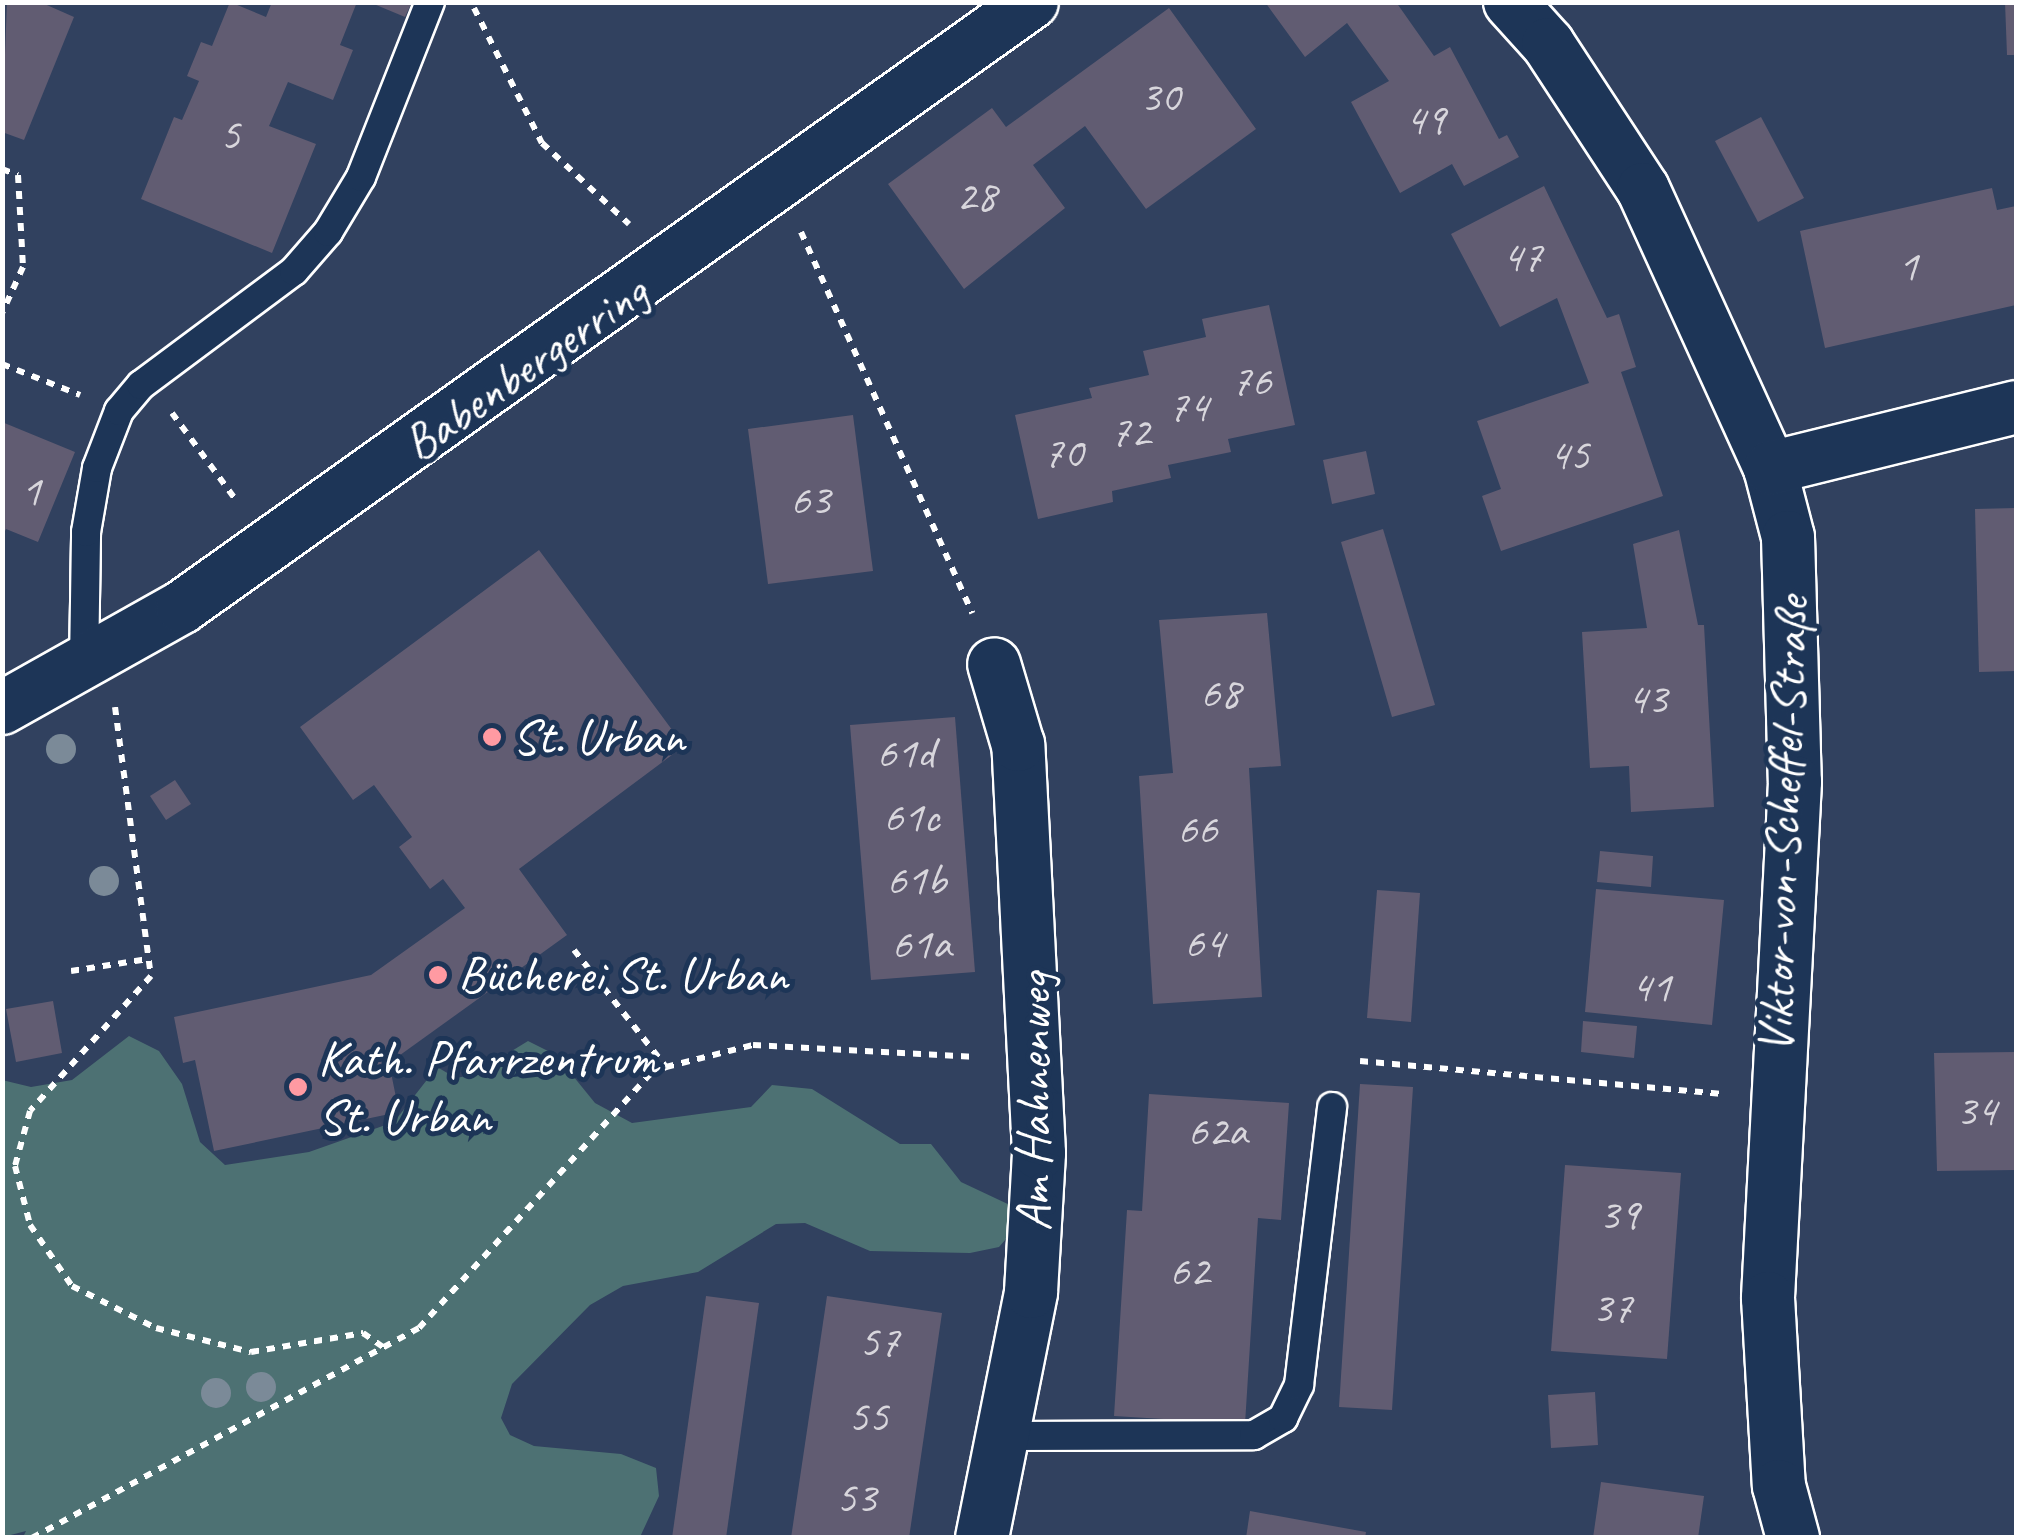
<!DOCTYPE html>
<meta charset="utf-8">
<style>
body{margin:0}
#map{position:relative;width:2019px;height:1540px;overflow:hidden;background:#31415f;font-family:Caveat,sans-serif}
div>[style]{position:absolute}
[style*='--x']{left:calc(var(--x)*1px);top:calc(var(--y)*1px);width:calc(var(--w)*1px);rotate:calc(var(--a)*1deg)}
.green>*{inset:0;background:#4d7173}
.building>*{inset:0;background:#615c72}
.path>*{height:6px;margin-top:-3px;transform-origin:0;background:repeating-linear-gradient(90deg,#fff 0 8px,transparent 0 16px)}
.roads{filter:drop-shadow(2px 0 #fff) drop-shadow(-2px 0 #fff) drop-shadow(0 2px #fff) drop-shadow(0 -2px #fff)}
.lane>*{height:28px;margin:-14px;padding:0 14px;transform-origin:14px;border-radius:14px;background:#1d3557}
.street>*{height:52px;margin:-26px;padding:0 26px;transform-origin:26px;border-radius:26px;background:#1d3557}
.trees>*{width:30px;height:30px;margin:-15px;border-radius:50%;background:#7b8a98}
.dots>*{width:28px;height:28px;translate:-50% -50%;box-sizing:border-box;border:5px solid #1d3557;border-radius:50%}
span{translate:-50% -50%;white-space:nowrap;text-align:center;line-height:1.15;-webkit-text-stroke:10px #1d3557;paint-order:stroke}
.number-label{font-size:45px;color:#d8d6dc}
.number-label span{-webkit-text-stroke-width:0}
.street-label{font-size:50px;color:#fff}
.poi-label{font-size:50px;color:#fff}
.left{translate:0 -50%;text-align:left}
.frame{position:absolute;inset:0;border:5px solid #fff;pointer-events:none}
</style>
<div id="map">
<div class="green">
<i style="clip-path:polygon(129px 1036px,159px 1051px,182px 1084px,200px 1142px,225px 1165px,309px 1152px,394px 1122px,437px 1067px,456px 1078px,472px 1075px,528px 1041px,556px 1055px,595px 1103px,632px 1123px,751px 1107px,772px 1085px,812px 1089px,900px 1144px,931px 1144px,961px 1182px,1012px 1206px,1019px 1224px,999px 1247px,970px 1253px,870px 1251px,805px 1223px,776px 1224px,698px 1272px,623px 1286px,590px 1305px,512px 1384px,501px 1418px,510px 1435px,534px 1446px,621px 1454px,656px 1468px,659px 1496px,640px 1537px,23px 1537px,26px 1531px,3px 1537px,2px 1080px,31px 1087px,72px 1080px)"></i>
</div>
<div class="building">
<i style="clip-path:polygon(7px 2px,40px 2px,74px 17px,24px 140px,2px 132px)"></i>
<i style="clip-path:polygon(230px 2px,266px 17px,272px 2px,357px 2px,340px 45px,353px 50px,333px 100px,288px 82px,269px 126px,316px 144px,272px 253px,141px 199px,174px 117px,182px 120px,199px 81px,187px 76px,201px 42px,212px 46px)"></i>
<i style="clip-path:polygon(369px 2px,412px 2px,405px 17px)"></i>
<i style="clip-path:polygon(1265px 2px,1396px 2px,1434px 56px,1450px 47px,1499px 139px,1507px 135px,1519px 157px,1464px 186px,1452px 164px,1400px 193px,1351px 102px,1389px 81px,1347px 23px,1305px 57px)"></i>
<i style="clip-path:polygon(2005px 2px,2016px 2px,2016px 55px,2007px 55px)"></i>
<i style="clip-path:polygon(1169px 8px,1256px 129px,1146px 209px,1085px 126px,1033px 165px,1065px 208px,964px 289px,888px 184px,992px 108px,1006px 127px)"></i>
<i style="clip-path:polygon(1761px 117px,1804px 198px,1758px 222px,1715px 141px)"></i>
<i style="clip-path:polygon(1544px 186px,1607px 318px,1619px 314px,1636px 367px,1621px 372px,1663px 496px,1501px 551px,1482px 496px,1501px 489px,1477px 421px,1589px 383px,1557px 298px,1500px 327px,1451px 234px)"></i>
<i style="clip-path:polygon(1992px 188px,1997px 210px,2016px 206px,2016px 305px,1825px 348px,1800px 231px)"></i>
<i style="clip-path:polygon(1269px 305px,1295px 425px,1228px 439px,1231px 452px,1168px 465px,1171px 478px,1112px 491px,1113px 502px,1038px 519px,1015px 415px,1092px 398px,1089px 388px,1149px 375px,1143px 351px,1206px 337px,1202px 319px)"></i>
<i style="clip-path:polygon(853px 415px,873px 571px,768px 584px,748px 429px)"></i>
<i style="clip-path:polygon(2px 422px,75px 452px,38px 542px,6px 529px,2px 537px)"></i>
<i style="clip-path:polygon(1366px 451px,1375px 494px,1332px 504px,1323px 460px)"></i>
<i style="clip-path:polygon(2016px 508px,2016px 671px,1979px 672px,1975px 509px)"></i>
<i style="clip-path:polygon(1383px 529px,1435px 705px,1392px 717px,1341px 542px)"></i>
<i style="clip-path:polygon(1679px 530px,1698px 625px,1704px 625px,1714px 807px,1631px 812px,1629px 766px,1590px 768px,1582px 632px,1647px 628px,1633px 544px)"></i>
<i style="clip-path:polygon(539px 550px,684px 746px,519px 869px,567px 935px,389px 1063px,399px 1112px,214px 1151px,195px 1060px,183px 1063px,174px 1017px,371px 975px,465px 908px,443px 879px,430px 889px,399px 847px,412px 837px,374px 785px,353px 800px,300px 727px)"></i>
<i style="clip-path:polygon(1267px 613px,1281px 766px,1249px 768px,1262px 997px,1153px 1004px,1139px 776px,1173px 773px,1159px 620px)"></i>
<i style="clip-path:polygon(955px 717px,975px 972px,871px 980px,850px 725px)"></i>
<i style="clip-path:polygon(175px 780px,191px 804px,166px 820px,150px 796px)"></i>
<i style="clip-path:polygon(1600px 851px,1653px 856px,1651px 887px,1597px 882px)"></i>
<i style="clip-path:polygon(1596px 889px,1724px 900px,1712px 1025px,1585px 1012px)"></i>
<i style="clip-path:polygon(1377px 890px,1420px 893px,1411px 1022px,1367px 1018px)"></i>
<i style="clip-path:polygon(53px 1001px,62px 1053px,16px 1062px,6px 1009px)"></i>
<i style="clip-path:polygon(1583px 1021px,1637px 1026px,1634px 1058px,1581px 1052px)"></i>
<i style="clip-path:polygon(2016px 1052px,2016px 1170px,1937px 1171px,1934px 1053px)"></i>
<i style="clip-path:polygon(1360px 1084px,1413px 1087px,1392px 1410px,1339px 1407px)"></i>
<i style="clip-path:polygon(1149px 1094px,1289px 1103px,1281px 1220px,1258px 1218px,1245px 1424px,1114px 1416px,1127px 1210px,1142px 1211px)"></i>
<i style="clip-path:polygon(1565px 1165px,1681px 1173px,1667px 1359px,1551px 1351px)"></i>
<i style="clip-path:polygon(706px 1296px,759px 1303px,726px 1538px,672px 1538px)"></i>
<i style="clip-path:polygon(827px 1296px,942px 1313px,909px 1538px,791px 1538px)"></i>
<i style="clip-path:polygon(1595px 1392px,1598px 1445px,1551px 1448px,1548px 1395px)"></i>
<i style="clip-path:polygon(1601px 1482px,1704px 1496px,1698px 1538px,1593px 1538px)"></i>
<i style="clip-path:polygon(1250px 1511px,1366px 1532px,1365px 1538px,1246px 1538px)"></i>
</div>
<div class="path">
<i style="--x:474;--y:8;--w:151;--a:63.3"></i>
<i style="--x:542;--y:143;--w:119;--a:43"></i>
<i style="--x:2;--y:169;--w:17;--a:21"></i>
<i style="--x:18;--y:175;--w:92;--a:86.9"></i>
<i style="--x:23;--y:267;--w:51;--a:114.5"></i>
<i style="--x:801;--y:232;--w:418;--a:65.8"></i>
<i style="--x:2;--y:364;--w:84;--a:21.7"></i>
<i style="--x:172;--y:413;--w:108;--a:53.7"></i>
<i style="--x:115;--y:707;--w:271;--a:82.4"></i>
<i style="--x:151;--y:976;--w:181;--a:131.9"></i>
<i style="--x:30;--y:1111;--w:57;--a:105.3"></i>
<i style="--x:15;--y:1166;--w:61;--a:75.7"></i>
<i style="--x:30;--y:1225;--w:74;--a:55.5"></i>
<i style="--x:72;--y:1286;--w:94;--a:26.6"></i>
<i style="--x:156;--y:1328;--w:98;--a:14.2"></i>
<i style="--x:251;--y:1352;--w:114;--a:-9.6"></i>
<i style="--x:363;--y:1333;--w:29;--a:35"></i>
<i style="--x:574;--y:950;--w:149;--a:51.8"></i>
<i style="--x:666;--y:1067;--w:90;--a:-14.2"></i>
<i style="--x:753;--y:1045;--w:224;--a:3.1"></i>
<i style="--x:71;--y:971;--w:78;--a:-8.9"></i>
<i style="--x:1360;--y:1061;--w:364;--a:5.2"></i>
<i style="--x:32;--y:1538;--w:440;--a:-28.5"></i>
<i style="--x:419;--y:1328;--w:342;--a:-47.7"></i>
<i style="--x:649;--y:1075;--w:19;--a:-25"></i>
</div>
<div class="roads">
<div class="lane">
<i style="--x:84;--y:665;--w:133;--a:-89.1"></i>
<i style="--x:86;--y:532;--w:65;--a:-80.2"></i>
<i style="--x:97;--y:468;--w:61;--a:-68.9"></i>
<i style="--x:119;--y:411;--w:34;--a:-50"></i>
<i style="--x:141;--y:385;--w:191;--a:-36.7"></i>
<i style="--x:294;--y:271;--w:52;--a:-48.9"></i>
<i style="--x:328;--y:232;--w:64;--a:-59"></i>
<i style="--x:361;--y:177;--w:188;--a:-68.5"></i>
<i style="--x:1005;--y:1436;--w:249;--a:-0.2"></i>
<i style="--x:1254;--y:1435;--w:34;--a:-30"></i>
<i style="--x:1283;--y:1418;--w:37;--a:-64"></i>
<i style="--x:1299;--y:1385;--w:280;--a:-83.2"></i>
</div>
<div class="street">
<i style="--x:1510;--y:2;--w:57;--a:47.9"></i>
<i style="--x:1548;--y:44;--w:173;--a:56.8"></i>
<i style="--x:1643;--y:189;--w:307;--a:65.5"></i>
<i style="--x:1770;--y:468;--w:71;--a:75.4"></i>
<i style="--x:1788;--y:537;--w:245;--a:88.4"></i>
<i style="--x:1795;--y:782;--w:517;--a:93"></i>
<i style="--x:1768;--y:1298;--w:188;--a:86.7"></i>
<i style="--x:1779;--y:1486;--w:54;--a:74.9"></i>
<i style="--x:1770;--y:468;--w:253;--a:-13.9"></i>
<i style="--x:2;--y:708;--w:206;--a:-29.3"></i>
<i style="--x:182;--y:607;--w:1043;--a:-35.44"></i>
<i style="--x:982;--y:1538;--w:251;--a:-78.7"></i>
<i style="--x:1031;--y:1292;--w:139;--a:-86.7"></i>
<i style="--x:1039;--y:1153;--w:409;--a:-92.9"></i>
<i style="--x:1018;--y:745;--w:84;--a:-106.5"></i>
</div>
</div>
<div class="trees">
<i style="left:61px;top:749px"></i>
<i style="left:104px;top:881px"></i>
<i style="left:261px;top:1387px"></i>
<i style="left:216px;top:1393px"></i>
</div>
<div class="dots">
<i style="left:492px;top:737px;background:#ff9aa2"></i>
<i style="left:438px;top:975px;background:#ff9aa2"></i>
<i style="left:298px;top:1087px;background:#ff9aa2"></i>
</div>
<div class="number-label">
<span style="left:1160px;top:97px">30</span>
<span style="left:1425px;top:120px">49</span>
<span style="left:230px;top:135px">5</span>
<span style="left:976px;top:196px">28</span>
<span style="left:1522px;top:257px">47</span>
<span style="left:1908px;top:266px">1</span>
<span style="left:1251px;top:381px">76</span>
<span style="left:1188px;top:407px">74</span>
<span style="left:1130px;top:432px">72</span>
<span style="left:1063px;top:453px">70</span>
<span style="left:1569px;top:455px">45</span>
<span style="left:31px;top:491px">1</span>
<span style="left:810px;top:500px">63</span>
<span style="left:1220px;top:693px">68</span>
<span style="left:1647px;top:699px">43</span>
<span style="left:905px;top:753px">61d</span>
<span style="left:911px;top:817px">61c</span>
<span style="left:1197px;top:829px">66</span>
<span style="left:916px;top:880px">61b</span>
<span style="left:1204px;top:943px">64</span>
<span style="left:921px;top:944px">61a</span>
<span style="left:1651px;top:987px">41</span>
<span style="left:1976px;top:1111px">34</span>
<span style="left:1217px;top:1131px">62a</span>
<span style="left:1619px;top:1215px">39</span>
<span style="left:1189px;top:1271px">62</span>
<span style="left:1612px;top:1308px">37</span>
<span style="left:879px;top:1342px">57</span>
<span style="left:868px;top:1417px">55</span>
<span style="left:856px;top:1498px">53</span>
</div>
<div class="street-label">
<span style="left:525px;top:368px;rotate:-35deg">Babenbergerring</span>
<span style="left:1783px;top:825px;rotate:-88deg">Viktor-von-Scheffel-Straße</span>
<span style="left:1034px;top:1102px;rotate:-90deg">Am Hahnenweg</span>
</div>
<div class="poi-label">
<span class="left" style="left:512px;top:737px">St. Urban</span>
<span class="left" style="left:458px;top:975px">Bücherei St. Urban</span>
<span class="left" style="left:318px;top:1087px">Kath. Pfarrzentrum<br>St. Urban</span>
</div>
<div class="frame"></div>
</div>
